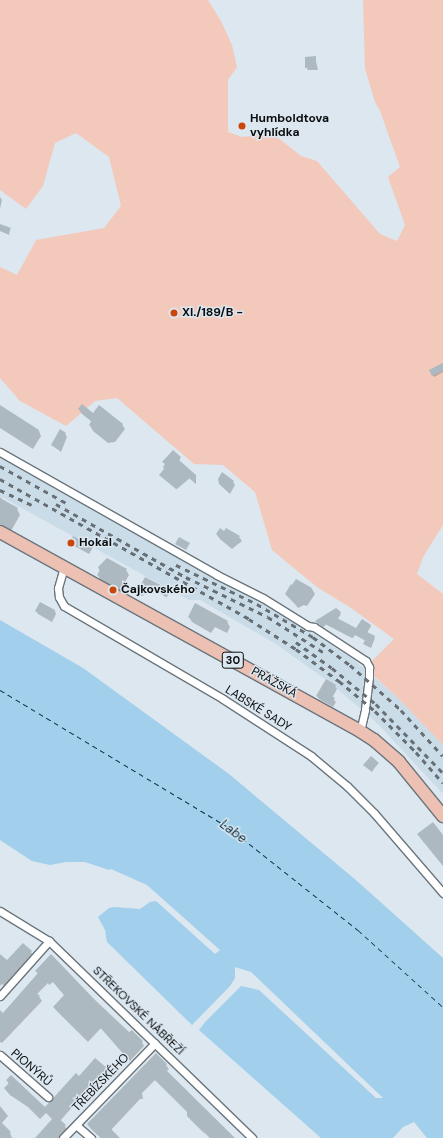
<!DOCTYPE html>
<meta charset="utf-8">
<style>
body{margin:0}
#map{position:relative;width:443px;height:1138px;overflow:hidden;background:#dce7ef;font-family:"DM Sans",sans-serif}
div>[style]{position:absolute}
[style*='--x']{left:calc(var(--x)*1px);top:calc(var(--y)*1px);width:calc(var(--w)*1px);rotate:calc(var(--a)*1deg)}
.built>*{inset:0;background:#c9dce8}
.green>*{inset:0;background:#f3c9bb}
.water>*{inset:0;background:#a1cfec}
.shadow>*{inset:0;background:#0003}
.ferry>*{height:1px;margin-top:-0.5px;transform-origin:0;background:repeating-linear-gradient(90deg,#0b3246 0 5px,transparent 0 9px)}
.building>*{inset:0;background:#adb9c0}
.roads{filter:drop-shadow(1px 0 #6b757c) drop-shadow(-1px 0 #6b757c) drop-shadow(0 1px #6b757c) drop-shadow(0 -1px #6b757c)}
.minor>*{height:7px;margin:-3.5px;padding:0 3.5px;transform-origin:3.5px;border-radius:3.5px;background:#fff}
.primary>*{height:12px;margin:-6px;padding:0 6px;transform-origin:6px;border-radius:6px;background:#ecc1b3}
.rail>*{height:2.5px;margin-top:-1.25px;transform-origin:0;background:repeating-linear-gradient(90deg,#686f74 0 5px,transparent 0 10px)}
.dots>*{width:11px;height:11px;translate:-50% -50%;box-sizing:border-box;border:2px solid #dce7ef;border-radius:50%}
span{translate:-50% -50%;white-space:nowrap;text-align:center;line-height:1.15;-webkit-text-stroke:3px #dce7ef;paint-order:stroke}
.shield-label span{padding:1px 3px;background:#dce7ef;border:1px solid;border-radius:3px;-webkit-text-stroke-width:0}
.shield-label{font-size:11px;color:#090d0f;font-weight:700}
.poi-label{font-size:12px;color:#090d0f;font-weight:700}
.left{translate:0 -50%;text-align:left}
.street-label{font-size:12px;color:#090d0f}
.water-label{font-size:13px;color:#0b3246;font-style:italic}
</style>
<div id="map">
<div class="built">
<i style="clip-path:polygon(0 458px,202px 571px,261px 600px,354px 660px,397px 697px,443px 745px,443px 794px,379px 725px,332px 684px,276px 644px,200px 600px,189px 600px,0 496px)"></i>
</div>
<div class="green">
<i style="clip-path:polygon(0 0,208px 0,221px 21px,232px 45px,237px 67px,228px 80px,228px 132px,242px 137px,272px 133px,301px 156px,317px 161px,380px 234px,397px 241px,405px 225px,388px 177px,400px 167px,380px 111px,375px 102px,365px 69px,363px 0,443px 0,443px 525px,423px 557px,417px 574px,443px 594px,443px 745px,397px 697px,365px 668px,394px 639px,351px 608px,317px 587px,272px 550px,255px 492px,223px 465px,194px 464px,117px 398px,95px 401px,66px 426px,20px 401px,0 378px,0 267px,17px 275px,36px 240px,104px 228px,121px 206px,109px 157px,76px 133px,55px 143px,43px 186px,26px 209px,0 190px)"></i>
</div>
<div class="water">
<i style="clip-path:polygon(0 620px,83px 668px,229px 774px,357px 881px,443px 958px,443px 1138px,427px 1138px,414px 1122px,403px 1127px,393px 1138px,321px 1138px,199px 1030px,206px 1021px,241px 986px,259px 990px,376px 1098px,383px 1098px,251px 972px,235px 967px,235px 978px,230px 986px,192px 1025px,107px 942px,105px 930px,98px 917px,109px 908px,114px 907px,140px 909px,150px 902px,156px 901px,215px 954px,220px 950px,147px 885px,111px 869px,109px 870px,85px 862px,66px 862px,50px 865px,32px 861px,0 840px)"></i>
</div>
<div class="shadow">
<i style="clip-path:polygon(315px 57px,318px 70px,308px 70px,306px 67px)"></i>
<i style="clip-path:polygon(0 197px,2px 200px,0 209px)"></i>
<i style="clip-path:polygon(0 225px,10px 229px,9px 235px,0 231px)"></i>
<i style="clip-path:polygon(443px 363px,443px 372px,434px 377px,430px 370px)"></i>
<i style="clip-path:polygon(4px 409px,39px 431px,41px 436px,33px 449px,0 428px,0 415px)"></i>
<i style="clip-path:polygon(79px 409px,122px 424px,125px 429px,115px 442px,108px 443px,93px 431px,90px 425px,92px 422px,82px 414px)"></i>
<i style="clip-path:polygon(65px 434px,67px 437px,61px 452px,52px 445px)"></i>
<i style="clip-path:polygon(180px 458px,179px 461px,195px 476px,196px 484px,190px 478px,177px 489px,161px 476px)"></i>
<i style="clip-path:polygon(233px 482px,235px 485px,230px 494px,220px 484px)"></i>
<i style="clip-path:polygon(0 497px,5px 502px,17px 509px,20px 515px,11px 531px,0 525px)"></i>
<i style="clip-path:polygon(224px 532px,239px 537px,242px 541px,232px 549px,220px 539px,217px 535px)"></i>
<i style="clip-path:polygon(101px 565px,126px 570px,129px 575px,120px 591px,101px 581px,98px 575px)"></i>
<i style="clip-path:polygon(146px 579px,167px 590px,169px 593px,167px 597px,149px 587px,143px 596px,138px 593px)"></i>
<i style="clip-path:polygon(296px 580px,312px 589px,315px 594px,307px 606px,304px 605px,298px 608px,287px 594px)"></i>
<i style="clip-path:polygon(41px 603px,55px 611px,56px 614px,52px 622px,38px 614px,36px 611px)"></i>
<i style="clip-path:polygon(336px 610px,341px 614px,337px 620px,356px 629px,362px 620px,371px 626px,367px 633px,375px 638px,371px 648px,365px 645px,366px 641px,355px 635px,353px 638px,326px 624px,324px 627px,317px 622px)"></i>
<i style="clip-path:polygon(189px 617px,227px 622px,230px 627px,227px 633px,215px 627px,211px 633px,192px 622px)"></i>
<i style="clip-path:polygon(335px 686px,337px 689px,332px 698px,336px 702px,333px 707px,319px 699px,317px 696px)"></i>
<i style="clip-path:polygon(378px 763px,372px 772px,365px 766px)"></i>
<i style="clip-path:polygon(419px 835px,443px 836px,443px 866px,422px 840px)"></i>
<i style="clip-path:polygon(31px 952px,34px 957px,5px 987px,0 982px,0 956px,7px 962px)"></i>
<i style="clip-path:polygon(36px 971px,93px 1000px,129px 1034px,142px 1042px,144px 1046px,130px 1061px,101px 1028px,88px 1042px,57px 1011px,54px 1007px,65px 996px,53px 982px,49px 985px,48px 983px,37px 994px,42px 1001px,2px 1043px,0 1042px,0 1017px,38px 974px)"></i>
<i style="clip-path:polygon(95px 1059px,109px 1073px,94px 1090px,90px 1087px,60px 1121px,68px 1130px,60px 1138px,36px 1138px,53px 1120px,46px 1113px,40px 1119px,28px 1107px,10px 1095px,5px 1088px,9px 1084px,7px 1081px,45px 1108px,79px 1077px)"></i>
<i style="clip-path:polygon(166px 1065px,169px 1069px,166px 1072px,234px 1138px,210px 1138px,191px 1120px,188px 1113px,155px 1080px,142px 1093px,143px 1099px,140px 1099px,111px 1130px,119px 1138px,101px 1138px,91px 1129px,88px 1125px)"></i>
<i style="clip-path:polygon(0 1106px,8px 1116px,1px 1124px,10px 1133px,12px 1138px,0 1138px)"></i>
</div>
<div class="ferry">
<i style="--x:0;--y:690;--w:266;--a:31"></i>
<i style="--x:228;--y:827;--w:166;--a:38.4"></i>
<i style="--x:358;--y:930;--w:115;--a:42.2"></i>
</div>
<div class="building">
<i style="clip-path:polygon(316px 56px,316px 67px,305px 68px,305px 57px)"></i>
<i style="clip-path:polygon(0 224px,11px 228px,8px 234px,0 230px)"></i>
<i style="clip-path:polygon(443px 363px,443px 371px,432px 376px,429px 370px)"></i>
<i style="clip-path:polygon(82px 404px,93px 413px,99px 405px,123px 424px,112px 437px,104px 438px,89px 425px,92px 420px,78px 409px)"></i>
<i style="clip-path:polygon(0 405px,39px 430px,30px 445px,0 426px)"></i>
<i style="clip-path:polygon(60px 429px,66px 433px,59px 450px,51px 445px)"></i>
<i style="clip-path:polygon(173px 450px,181px 457px,179px 460px,196px 475px,196px 484px,189px 478px,176px 489px,159px 475px,164px 469px,163px 467px,165px 464px,162px 462px)"></i>
<i style="clip-path:polygon(222px 472px,234px 481px,228px 492px,219px 484px,218px 479px)"></i>
<i style="clip-path:polygon(0 498px,18px 508px,8px 526px,0 521px)"></i>
<i style="clip-path:polygon(220px 528px,224px 531px,226px 528px,240px 536px,235px 542px,233px 541px,229px 545px,216px 534px)"></i>
<i style="clip-path:polygon(73px 536px,93px 547px,89px 554px,69px 543px)"></i>
<i style="clip-path:polygon(179px 537px,190px 543px,186px 550px,175px 544px)"></i>
<i style="clip-path:polygon(107px 558px,127px 569px,117px 586px,97px 575px,100px 571px,98px 567px)"></i>
<i style="clip-path:polygon(145px 577px,168px 589px,169px 591px,166px 597px,148px 586px,142px 596px,137px 592px)"></i>
<i style="clip-path:polygon(296px 579px,312px 588px,304px 601px,300px 600px,294px 603px,285px 594px,291px 584px,292px 585px)"></i>
<i style="clip-path:polygon(40px 602px,55px 610px,50px 619px,35px 611px)"></i>
<i style="clip-path:polygon(195px 603px,228px 621px,224px 629px,212px 622px,208px 629px,188px 617px)"></i>
<i style="clip-path:polygon(336px 608px,341px 612px,337px 618px,356px 628px,362px 619px,371px 625px,367px 632px,375px 636px,370px 647px,363px 644px,365px 640px,354px 634px,352px 638px,325px 624px,323px 627px,315px 621px)"></i>
<i style="clip-path:polygon(326px 679px,336px 685px,330px 695px,335px 698px,331px 704px,316px 696px)"></i>
<i style="clip-path:polygon(371px 756px,379px 763px,371px 771px,363px 765px)"></i>
<i style="clip-path:polygon(433px 822px,443px 835px,443px 865px,417px 834px)"></i>
<i style="clip-path:polygon(23px 943px,32px 951px,0 986px,0 954px,7px 960px)"></i>
<i style="clip-path:polygon(51px 954px,94px 999px,129px 1032px,132px 1030px,143px 1041px,127px 1058px,98px 1025px,85px 1038px,53px 1007px,64px 995px,50px 978px,46px 982px,45px 980px,34px 991px,40px 996px,0 1038px,0 1010px,3px 1013px,38px 973px,35px 971px)"></i>
<i style="clip-path:polygon(156px 1053px,167px 1064px,164px 1068px,235px 1138px,212px 1138px,206px 1131px,204px 1133px,187px 1116px,187px 1111px,152px 1077px,140px 1088px,142px 1095px,138px 1095px,108px 1126px,120px 1138px,101px 1138px,87px 1124px)"></i>
<i style="clip-path:polygon(95px 1058px,107px 1068px,91px 1086px,88px 1084px,57px 1117px,66px 1125px,53px 1138px,35px 1138px,53px 1118px,43px 1109px,38px 1115px,25px 1102px,13px 1094px,11px 1096px,4px 1088px,9px 1083px,6px 1080px,11px 1075px,45px 1107px,76px 1073px,79px 1076px)"></i>
<i style="clip-path:polygon(0 1121px,11px 1132px,5px 1138px,0 1138px)"></i>
</div>
<div class="roads">
<div class="minor">
<i style="--x:0;--y:452;--w:249;--a:29.5"></i>
<i style="--x:217;--y:575;--w:51;--a:26.6"></i>
<i style="--x:263;--y:598;--w:53;--a:31.9"></i>
<i style="--x:308;--y:626;--w:6;--a:9"></i>
<i style="--x:314;--y:627;--w:62;--a:33.2"></i>
<i style="--x:366;--y:661;--w:7;--a:63"></i>
<i style="--x:369;--y:667;--w:10;--a:90"></i>
<i style="--x:369;--y:677;--w:33;--a:97"></i>
<i style="--x:365;--y:710;--w:22;--a:103"></i>
<i style="--x:64;--y:567;--w:22;--a:106"></i>
<i style="--x:58;--y:588;--w:9;--a:84"></i>
<i style="--x:59;--y:597;--w:10;--a:61"></i>
<i style="--x:64;--y:606;--w:184;--a:30.3"></i>
<i style="--x:223;--y:699;--w:105;--a:32.9"></i>
<i style="--x:311;--y:756;--w:47;--a:39.8"></i>
<i style="--x:347;--y:786;--w:38;--a:45"></i>
<i style="--x:374;--y:813;--w:106;--a:49.2"></i>
<i style="--x:0;--y:911;--w:57;--a:31.5"></i>
<i style="--x:49;--y:941;--w:283;--a:44.1"></i>
<i style="--x:0;--y:996;--w:74;--a:-48.3"></i>
<i style="--x:0;--y:1055;--w:64;--a:41.2"></i>
<i style="--x:76;--y:1125;--w:20;--a:41"></i>
<i style="--x:63;--y:1138;--w:132;--a:-45.9"></i>
</div>
<div class="primary">
<i style="--x:0;--y:532;--w:411;--a:28.9"></i>
<i style="--x:360;--y:731;--w:17;--a:33"></i>
<i style="--x:374;--y:740;--w:33;--a:41"></i>
<i style="--x:399;--y:762;--w:70;--a:50.8"></i>
</div>
</div>
<div class="rail">
<i style="--x:0;--y:466;--w:78;--a:29.2"></i>
<i style="--x:0;--y:479;--w:286;--a:29.3"></i>
<i style="--x:249;--y:619;--w:56;--a:32.6"></i>
<i style="--x:296;--y:649;--w:54;--a:36.7"></i>
<i style="--x:339;--y:681;--w:47;--a:39.8"></i>
<i style="--x:375;--y:711;--w:58;--a:45"></i>
<i style="--x:416;--y:752;--w:41;--a:48.9"></i>
<i style="--x:0;--y:490;--w:35;--a:25"></i>
<i style="--x:56;--y:504;--w:153;--a:29.4"></i>
<i style="--x:176;--y:565;--w:90;--a:25.7"></i>
<i style="--x:257;--y:604;--w:65;--a:30.5"></i>
<i style="--x:313;--y:637;--w:46;--a:37.1"></i>
<i style="--x:350;--y:665;--w:68;--a:41.4"></i>
<i style="--x:401;--y:710;--w:62;--a:47.6"></i>
<i style="--x:186;--y:577;--w:91;--a:26"></i>
<i style="--x:268;--y:617;--w:69;--a:32.5"></i>
<i style="--x:296;--y:642;--w:44;--a:35.8"></i>
<i style="--x:332;--y:668;--w:57;--a:39.3"></i>
<i style="--x:376;--y:704;--w:96;--a:45.8"></i>
</div>
<div class="dots">
<i style="left:242px;top:126px;background:#cc450b"></i>
<i style="left:174px;top:313px;background:#cc450b"></i>
<i style="left:71px;top:543px;background:#cc450b"></i>
<i style="left:113px;top:590px;background:#cc450b"></i>
</div>
<div class="shield-label">
<span style="left:233px;top:660px">30</span>
</div>
<div class="poi-label">
<span class="left" style="left:250px;top:126px">Humboldtova<br>vyhlídka</span>
<span class="left" style="left:182px;top:313px">XI./189/B -</span>
<span class="left" style="left:79px;top:543px">Hokal</span>
<span class="left" style="left:121px;top:590px">Čajkovského</span>
</div>
<div class="street-label">
<span style="left:274px;top:683px;rotate:29deg">PRAŽSKÁ</span>
<span style="left:258px;top:709px;rotate:32deg">LABSKÉ SADY</span>
<span style="left:138px;top:1011px;rotate:44deg">STŘEKOVSKÉ NÁBŘEŽÍ</span>
<span style="left:31px;top:1068px;rotate:41deg">PIONÝRŮ</span>
<span style="left:101px;top:1083px;rotate:-46deg">TŘEBÍZSKÉHO</span>
</div>
<div class="water-label">
<span style="left:233px;top:832px;rotate:36deg">Labe</span>
</div>
</div>
